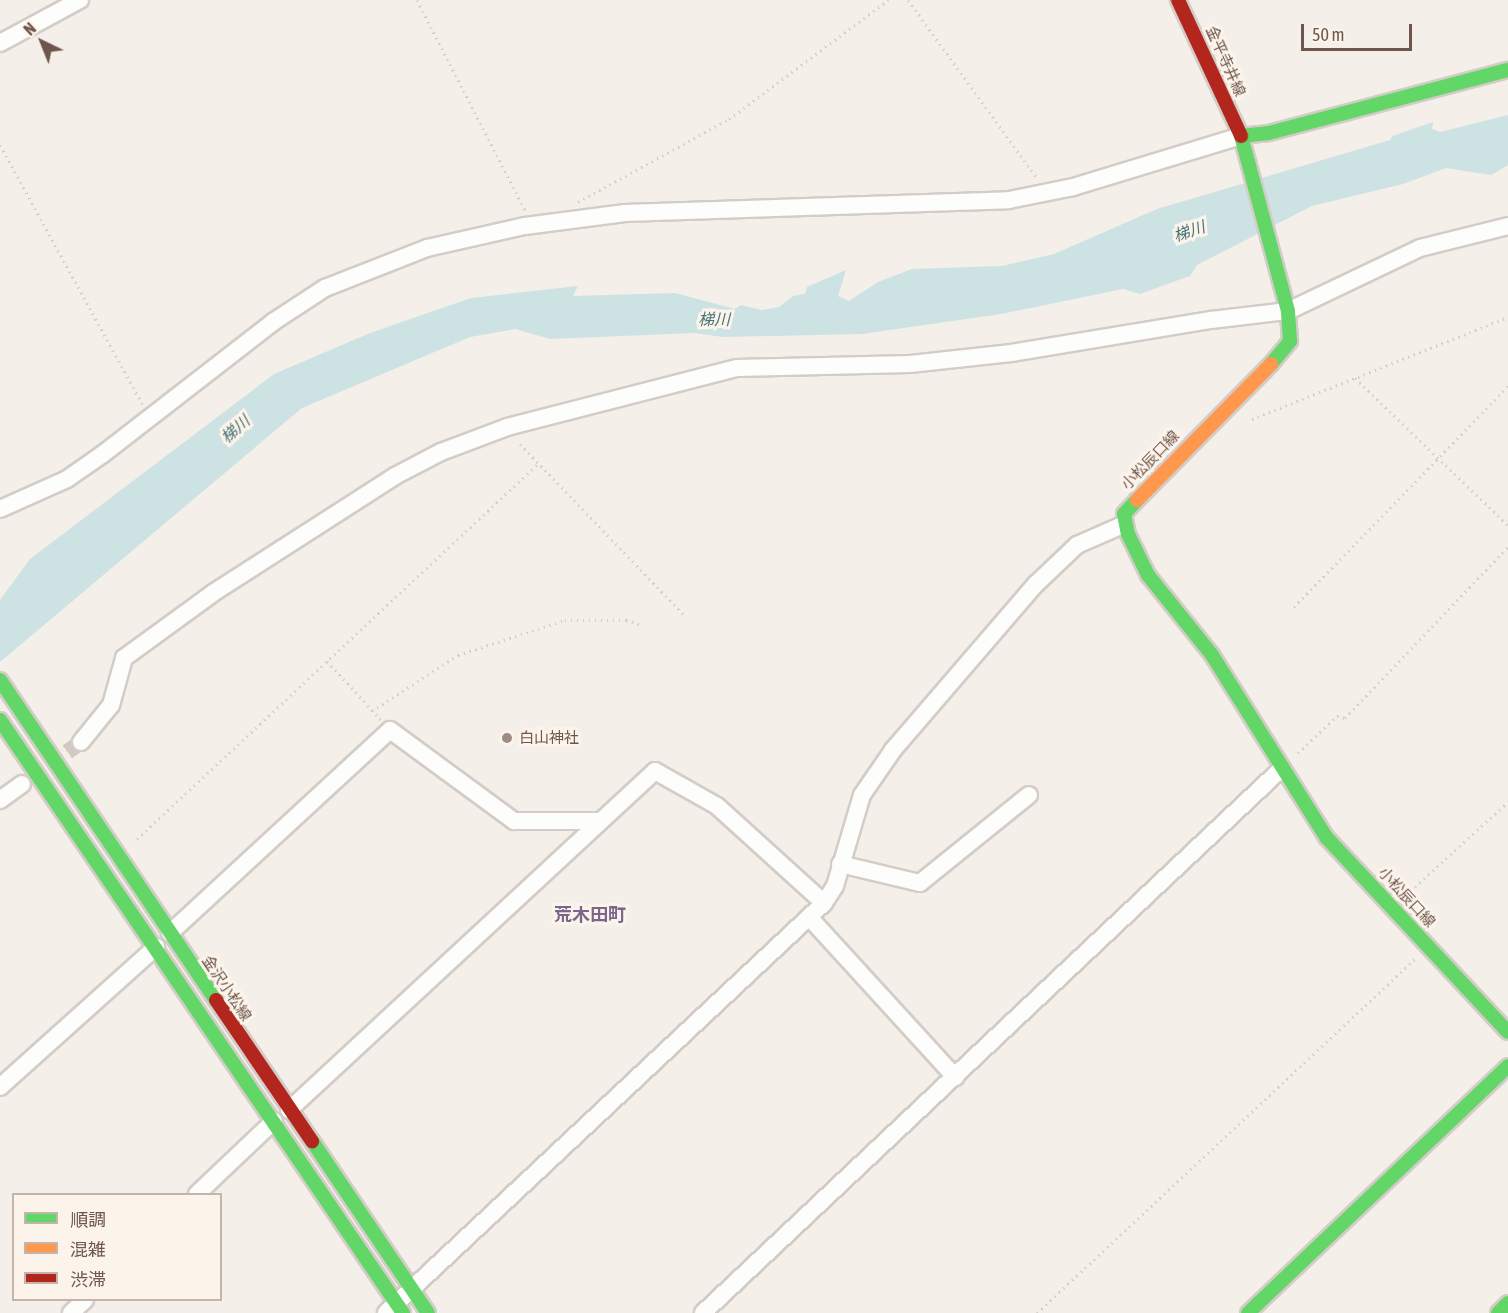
<!DOCTYPE html>
<meta charset="utf-8">
<style>
body{margin:0}
#map{position:relative;width:1508px;height:1313px;overflow:hidden;background:#f4efe9;font-family:"Asap Condensed","Noto Sans JP",sans-serif}
div>[style]{position:absolute}
[style*='--x']{left:calc(var(--x)*1px);top:calc(var(--y)*1px);width:calc(var(--w)*1px);rotate:calc(var(--a)*1deg)}
.water>*{inset:0;background:#cde2e3}
.street-tunnel>*{height:16px;margin-top:-8px;transform-origin:0;background:repeating-linear-gradient(90deg,#d2c9c2 0 16px,transparent 0 24px)}
.path>*{height:3px;margin-top:-1.5px;transform-origin:0;background:repeating-linear-gradient(90deg,#d6ceca 0 1.5px,transparent 0 6px)}
.roads{filter:drop-shadow(2px 0 #d3ccc7) drop-shadow(-2px 0 #d3ccc7) drop-shadow(0 2px #d3ccc7) drop-shadow(0 -2px #d3ccc7)}
.street>*{height:16px;margin:-8px;padding:0 8px;transform-origin:8px;border-radius:8px;background:#fdfdfc}
.fast>*{height:14px;margin:-7px;padding:0 7px;transform-origin:7px;border-radius:7px;background:#63d668}
.slow>*{height:14px;margin:-7px;padding:0 7px;transform-origin:7px;border-radius:7px;background:#ff974d}
.jam>*{height:14px;margin:-7px;padding:0 7px;transform-origin:7px;border-radius:7px;background:#b3261e}
.dots>*{width:16px;height:16px;translate:-50% -50%;box-sizing:border-box;border:3px solid #fcf4ea;border-radius:50%}
span{translate:-50% -50%;white-space:nowrap;text-align:center;line-height:1.15;-webkit-text-stroke:6px #fcf4ea;paint-order:stroke}
.street-label{font-size:15px;color:#6e564d}
.poi-label{font-size:15px;color:#6e564d}
.left{translate:0 -50%;text-align:left}
.water-label{font-size:16px;color:#477478;font-style:italic}
.quarter-label{font-size:18px;color:#7a668b;font-weight:700}
.legend{position:absolute;left:12px;top:1193px;width:210px;height:108px;box-sizing:border-box;background:#fcf4ea;border:2px solid #c3b5ab;margin:0;padding:8px 10px;list-style:none;font-size:18px;color:#6e564d}
.legend li{display:flex;align-items:center;gap:12px;height:30px}
.legend b{width:30px;border:2px solid #c3b5ab}
.north{position:absolute;left:12px;top:12px;width:60px;height:60px;-webkit-text-stroke:4px #fcf4ea;paint-order:stroke;rotate:317deg;font-size:16px;font-weight:700;line-height:24px;text-align:center;color:#6e564d}
.north::after{content:'';display:block;margin:auto;width:21px;height:27px;background:#6e564d;clip-path:polygon(50% 0,100% 100%,50% 72%,0 100%)}
.scale{position:absolute;left:1301px;top:24px;width:111px;height:27px;box-sizing:border-box;border:3px solid #6e564d;border-top:0;padding-left:8px;font-size:18px;line-height:21px;white-space:nowrap;color:#6e564d;-webkit-text-stroke:4px #fcf4ea;paint-order:stroke}
</style>
<div id="map">
<div class="water">
<i style="clip-path:polygon(1508px 115px,1508px 165px,1491px 175px,1446px 168px,1403px 184px,1312px 206px,1197px 265px,1190px 276px,1140px 294px,1123px 289px,1001px 314px,862px 334px,723px 337px,695px 333px,550px 339px,515px 329px,470px 337px,302px 408px,0 662px,0 600px,30px 559px,274px 374px,370px 333px,471px 298px,578px 286px,573px 296px,675px 293px,735px 309px,741px 305px,762px 310px,779px 307px,793px 296px,805px 294px,807px 287px,846px 270px,838px 296px,849px 301px,878px 282px,912px 269px,1002px 266px,1054px 254px,1157px 209px,1390px 140px,1393px 136px,1433px 122px,1432px 129px,1440px 132px)"></i>
</div>
<div class="street-tunnel">
<i style="--x:48;--y:766;--w:41;--a:-36"></i>
</div>
<div class="path">
<i style="--x:417;--y:0;--w:236;--a:62.8"></i>
<i style="--x:908;--y:0;--w:220;--a:54.1"></i>
<i style="--x:0;--y:145;--w:297;--a:61.2"></i>
<i style="--x:578;--y:202;--w:172;--a:-28.8"></i>
<i style="--x:729;--y:119;--w:199;--a:-36.8"></i>
<i style="--x:1355;--y:378;--w:212;--a:43.9"></i>
<i style="--x:1252;--y:419;--w:276;--a:-21.7"></i>
<i style="--x:520;--y:444;--w:237;--a:46.2"></i>
<i style="--x:1294;--y:607;--w:308;--a:-45.9"></i>
<i style="--x:327;--y:661;--w:80;--a:47.5"></i>
<i style="--x:372;--y:711;--w:103;--a:-33.1"></i>
<i style="--x:458;--y:655;--w:113;--a:-18.1"></i>
<i style="--x:565;--y:620;--w:61;--a:0"></i>
<i style="--x:626;--y:620;--w:18;--a:16"></i>
<i style="--x:1298;--y:753;--w:54;--a:-43.5"></i>
<i style="--x:1337;--y:716;--w:8;--a:14"></i>
<i style="--x:1345;--y:718;--w:236;--a:-46.4"></i>
<i style="--x:137;--y:839;--w:550;--a:-43.09"></i>
<i style="--x:1406;--y:895;--w:138;--a:-42.4"></i>
<i style="--x:1037;--y:1313;--w:518;--a:-43.12"></i>
</div>
<div class="roads">
<div class="street">
<i style="--x:0;--y:43;--w:91;--a:-28.3"></i>
<i style="--x:0;--y:509;--w:73;--a:-24.1"></i>
<i style="--x:67;--y:479;--w:44;--a:-34.8"></i>
<i style="--x:103;--y:454;--w:215;--a:-37.8"></i>
<i style="--x:273;--y:322;--w:62;--a:-33.2"></i>
<i style="--x:325;--y:288;--w:110;--a:-21.4"></i>
<i style="--x:427;--y:248;--w:100;--a:-12.7"></i>
<i style="--x:525;--y:226;--w:101;--a:-7.4"></i>
<i style="--x:625;--y:213;--w:384;--a:-1.9"></i>
<i style="--x:1009;--y:200;--w:65;--a:-11.5"></i>
<i style="--x:1073;--y:187;--w:176;--a:-16.9"></i>
<i style="--x:81;--y:742;--w:48;--a:-51"></i>
<i style="--x:111;--y:705;--w:49;--a:-74.5"></i>
<i style="--x:124;--y:658;--w:110;--a:-36.1"></i>
<i style="--x:213;--y:593;--w:216;--a:-32.7"></i>
<i style="--x:395;--y:476;--w:52;--a:-27.6"></i>
<i style="--x:441;--y:452;--w:71;--a:-20.7"></i>
<i style="--x:507;--y:427;--w:237;--a:-14.4"></i>
<i style="--x:737;--y:368;--w:173;--a:-1.3"></i>
<i style="--x:910;--y:364;--w:102;--a:-6.2"></i>
<i style="--x:1011;--y:353;--w:203;--a:-9.4"></i>
<i style="--x:1211;--y:320;--w:78;--a:-6.7"></i>
<i style="--x:1288;--y:311;--w:146;--a:-25.5"></i>
<i style="--x:1420;--y:248;--w:91;--a:-14"></i>
<i style="--x:0;--y:800;--w:27;--a:-36"></i>
<i style="--x:840;--y:864;--w:82;--a:13.4"></i>
<i style="--x:920;--y:883;--w:140;--a:-38.9"></i>
<i style="--x:809;--y:917;--w:217;--a:47.6"></i>
<i style="--x:170;--y:933;--w:299;--a:-42.7"></i>
<i style="--x:390;--y:730;--w:154;--a:36.3"></i>
<i style="--x:514;--y:821;--w:84;--a:0"></i>
<i style="--x:0;--y:1087;--w:210;--a:-41.9"></i>
<i style="--x:289;--y:1110;--w:499;--a:-42.8"></i>
<i style="--x:655;--y:771;--w:71;--a:29.4"></i>
<i style="--x:717;--y:806;--w:144;--a:42.2"></i>
<i style="--x:197;--y:1194;--w:106;--a:-43.5"></i>
<i style="--x:71;--y:1313;--w:19;--a:-43"></i>
<i style="--x:386;--y:1313;--w:600;--a:-43.11"></i>
<i style="--x:824;--y:903;--w:20;--a:-57"></i>
<i style="--x:835;--y:886;--w:95;--a:-73.5"></i>
<i style="--x:862;--y:795;--w:55;--a:-55.4"></i>
<i style="--x:893;--y:750;--w:219;--a:-49.3"></i>
<i style="--x:1036;--y:584;--w:57;--a:-43.6"></i>
<i style="--x:1077;--y:545;--w:52;--a:-23.6"></i>
<i style="--x:703;--y:1313;--w:794;--a:-43.26"></i>
</div>
<div class="fast">
<i style="--x:1271;--y:364;--w:30;--a:-50"></i>
<i style="--x:1290;--y:341;--w:30;--a:-94"></i>
<i style="--x:1288;--y:311;--w:181;--a:-105"></i>
<i style="--x:1241;--y:136;--w:28;--a:-6"></i>
<i style="--x:1269;--y:133;--w:247;--a:-14.8"></i>
<i style="--x:1137;--y:500;--w:19;--a:133"></i>
<i style="--x:1124;--y:514;--w:20;--a:79"></i>
<i style="--x:1128;--y:534;--w:46;--a:64"></i>
<i style="--x:1148;--y:575;--w:102;--a:51.3"></i>
<i style="--x:1212;--y:655;--w:216;--a:57.9"></i>
<i style="--x:1327;--y:838;--w:265;--a:47"></i>
<i style="--x:0;--y:680;--w:386;--a:56"></i>
<i style="--x:0;--y:720;--w:717;--a:55.8"></i>
<i style="--x:312;--y:1141;--w:207;--a:56"></i>
<i style="--x:1248;--y:1313;--w:359;--a:-43.5"></i>
<i style="--x:1498;--y:1313;--w:14;--a:-45"></i>
</div>
<div class="slow">
<i style="--x:1137;--y:500;--w:191;--a:-45.4"></i>
</div>
<div class="jam">
<i style="--x:1178;--y:0;--w:150;--a:65.1"></i>
<i style="--x:216;--y:1000;--w:171;--a:55.8"></i>
</div>
</div>
<div class="dots">
<i style="left:507px;top:738px;background:#9d8c84"></i>
</div>
<div class="street-label">
<span style="left:1226px;top:61px;rotate:66deg">金平寺井線</span>
<span style="left:1150px;top:460px;rotate:-46deg">小松辰口線</span>
<span style="left:1407px;top:897px;rotate:47deg">小松辰口線</span>
<span style="left:227px;top:988px;rotate:56deg">金沢小松線</span>
</div>
<div class="poi-label">
<span class="left" style="left:519px;top:738px">白山神社</span>
</div>
<div class="water-label">
<span style="left:1189px;top:231px;rotate:-19deg">梯川</span>
<span style="left:714px;top:319px">梯川</span>
<span style="left:235px;top:429px;rotate:-42deg">梯川</span>
</div>
<div class="quarter-label">
<span style="left:590px;top:915px">荒木田町</span>
</div>
<ul class="legend">
<li><b style="height:8px;background:#63d668"></b>順調</li>
<li><b style="height:8px;background:#ff974d"></b>混雑</li>
<li><b style="height:8px;background:#b3261e"></b>渋滞</li>
</ul>
<div class="north">N</div>
<div class="scale">50 m</div>
</div>
